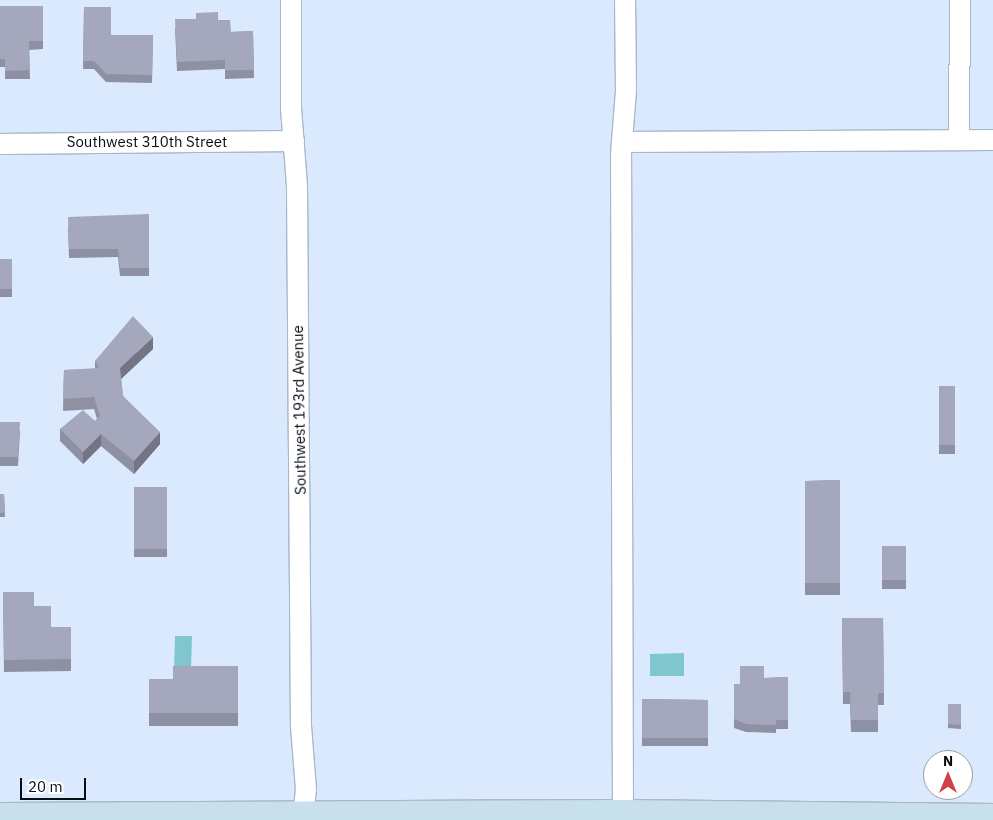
<!DOCTYPE html>
<style>
body{margin:0}
#map{position:relative;width:993px;height:820px;overflow:hidden;background:#dae9fd;font-family:"IBM Plex Sans",sans-serif}
div>[style]{position:absolute}
[style*='--x']{left:calc(var(--x)*1px);top:calc(var(--y)*1px);width:calc(var(--w)*1px);rotate:calc(var(--a)*1deg)}
.water>*{inset:0;background:#80c6ce}
.roads{filter:drop-shadow(1px 0 #a9b7c9) drop-shadow(-1px 0 #a9b7c9) drop-shadow(0 1px #a9b7c9) drop-shadow(0 -1px #a9b7c9)}
.street>*{height:20px;margin:-10px;padding:0 10px;transform-origin:10px;border-radius:10px;background:#fff}
.secondary>*{height:28px;margin:-14px;padding:0 14px;transform-origin:14px;border-radius:14px;background:#c7e0ec}
.wall>*{inset:0;background:#8e90a3}
.shaded-wall>*{inset:0;background:#747584}
.building>*{inset:0;background:#a5a7bd}
span{translate:-50% -50%;white-space:nowrap;text-align:center;line-height:1.15;-webkit-text-stroke:5px #fff;paint-order:stroke}
.street-label{font-size:15px;color:#070c12}
.north{position:absolute;left:923px;top:750px;width:50px;height:50px;box-sizing:border-box;background:#fff;border:1px solid #9c9ea0;border-radius:50%;rotate:0deg;font-size:14px;font-weight:700;line-height:20px;text-align:center;color:#070c12}
.north::after{content:'';display:block;margin:auto;width:18px;height:22px;background:#d04047;clip-path:polygon(50% 0,100% 100%,50% 72%,0 100%)}
.scale{position:absolute;left:20px;top:778px;width:66px;height:22px;box-sizing:border-box;border:2px solid #070c12;border-top:0;padding-left:6px;font-size:15px;line-height:18px;white-space:nowrap;color:#070c12;-webkit-text-stroke:4px #fff;paint-order:stroke}
</style>
<div id="map">
<div class="water">
<i style="clip-path:polygon(175px 636px,192px 636px,191px 668px,174px 668px)"></i>
<i style="clip-path:polygon(684px 653px,684px 676px,650px 676px,650px 654px)"></i>
</div>
<div class="roads">
<div class="street">
<i style="--x:291;--y:0;--w:108;--a:90"></i>
<i style="--x:291;--y:108;--w:78;--a:85.6"></i>
<i style="--x:297;--y:186;--w:540;--a:89.58"></i>
<i style="--x:301;--y:726;--w:63;--a:85.5"></i>
<i style="--x:306;--y:789;--w:31;--a:96"></i>
<i style="--x:959;--y:140;--w:140;--a:-89.6"></i>
<i style="--x:622;--y:142;--w:371;--a:-0.3"></i>
<i style="--x:0;--y:144;--w:294;--a:-0.6"></i>
<i style="--x:623;--y:814;--w:660;--a:-90.17"></i>
<i style="--x:621;--y:154;--w:64;--a:-85.5"></i>
<i style="--x:626;--y:90;--w:90;--a:-90.6"></i>
</div>
<div class="secondary">
<i style="--x:0;--y:817;--w:623;--a:-0.28"></i>
<i style="--x:623;--y:814;--w:370;--a:0.6"></i>
</div>
</div>
<div class="wall">
<i style="clip-path:polygon(0 6px,43px 6px,43px 49px,29px 50px,30px 79px,5px 79px,5px 67px,0 67px)"></i>
<i style="clip-path:polygon(84px 7px,111px 35px,153px 35px,152px 83px,106px 82px,94px 69px,83px 69px)"></i>
<i style="clip-path:polygon(218px 20px,231px 32px,253px 31px,254px 78px,225px 79px,225px 69px,177px 71px,175px 28px)"></i>
<i style="clip-path:polygon(149px 214px,149px 276px,120px 276px,118px 257px,69px 258px,68px 226px)"></i>
<i style="clip-path:polygon(0 259px,12px 259px,12px 297px,0 297px)"></i>
<i style="clip-path:polygon(153px 349px,121px 379px,123px 396px,160px 444px,134px 474px,101px 446px,83px 464px,60px 441px,60px 429px,95px 421px,97px 419px,94px 409px,63px 411px,64px 370px,95px 369px,95px 361px)"></i>
<i style="clip-path:polygon(939px 386px,955px 386px,955px 454px,939px 454px)"></i>
<i style="clip-path:polygon(0 422px,20px 431px,18px 466px,0 466px)"></i>
<i style="clip-path:polygon(840px 480px,840px 595px,805px 595px,805px 481px)"></i>
<i style="clip-path:polygon(134px 487px,167px 487px,167px 557px,134px 557px)"></i>
<i style="clip-path:polygon(0 494px,4px 494px,5px 517px,0 517px)"></i>
<i style="clip-path:polygon(882px 546px,906px 546px,906px 589px,882px 589px)"></i>
<i style="clip-path:polygon(3px 592px,34px 606px,51px 627px,71px 627px,71px 671px,4px 672px)"></i>
<i style="clip-path:polygon(842px 618px,883px 618px,884px 705px,878px 705px,878px 732px,851px 732px,850px 704px,843px 704px)"></i>
<i style="clip-path:polygon(238px 666px,238px 726px,149px 726px,149px 679px,173px 679px)"></i>
<i style="clip-path:polygon(788px 677px,788px 729px,776px 729px,776px 733px,746px 732px,734px 728px,734px 684px,740px 684px,764px 678px)"></i>
<i style="clip-path:polygon(642px 699px,708px 700px,708px 746px,642px 746px)"></i>
<i style="clip-path:polygon(948px 704px,961px 704px,961px 729px,948px 728px)"></i>
</div>
<div class="shaded-wall">
<i style="clip-path:polygon(153px 337px,153px 349px,120px 380px,120px 368px)"></i>
<i style="clip-path:polygon(160px 432px,160px 444px,134px 474px,134px 461px)"></i>
<i style="clip-path:polygon(101px 434px,101px 446px,83px 464px,83px 452px)"></i>
</div>
<div class="building">
<i style="clip-path:polygon(0 6px,43px 6px,43px 41px,29px 41px,30px 70px,5px 71px,5px 59px,0 59px)"></i>
<i style="clip-path:polygon(84px 7px,111px 7px,111px 35px,153px 35px,152px 75px,106px 74px,94px 61px,83px 61px)"></i>
<i style="clip-path:polygon(218px 12px,218px 20px,230px 20px,231px 32px,253px 31px,254px 70px,225px 70px,225px 60px,177px 62px,175px 19px,196px 19px,196px 13px)"></i>
<i style="clip-path:polygon(149px 214px,149px 268px,120px 268px,118px 249px,69px 249px,68px 217px)"></i>
<i style="clip-path:polygon(0 259px,12px 259px,12px 289px,0 289px)"></i>
<i style="clip-path:polygon(133px 316px,153px 337px,120px 368px,123px 396px,160px 432px,134px 461px,101px 434px,83px 452px,60px 429px,83px 410px,95px 421px,100px 416px,94px 397px,63px 399px,64px 370px,99px 368px,95px 361px)"></i>
<i style="clip-path:polygon(939px 386px,955px 386px,955px 445px,939px 445px)"></i>
<i style="clip-path:polygon(0 422px,20px 422px,18px 457px,0 457px)"></i>
<i style="clip-path:polygon(840px 480px,840px 583px,805px 583px,805px 481px)"></i>
<i style="clip-path:polygon(134px 487px,167px 487px,167px 549px,134px 549px)"></i>
<i style="clip-path:polygon(0 494px,4px 494px,5px 512px,0 513px)"></i>
<i style="clip-path:polygon(882px 546px,906px 546px,906px 580px,882px 580px)"></i>
<i style="clip-path:polygon(3px 592px,34px 592px,34px 606px,51px 606px,51px 627px,71px 627px,71px 659px,4px 660px)"></i>
<i style="clip-path:polygon(842px 618px,883px 618px,884px 693px,878px 693px,878px 720px,851px 720px,850px 692px,843px 692px)"></i>
<i style="clip-path:polygon(173px 666px,238px 666px,238px 713px,149px 713px,149px 679px,173px 679px)"></i>
<i style="clip-path:polygon(740px 666px,764px 666px,764px 678px,788px 677px,788px 720px,776px 720px,776px 725px,770px 725px,746px 724px,734px 719px,734px 684px,740px 684px)"></i>
<i style="clip-path:polygon(642px 699px,708px 700px,708px 738px,642px 738px)"></i>
<i style="clip-path:polygon(948px 704px,961px 704px,961px 725px,948px 724px)"></i>
</div>
<div class="street-label">
<span style="left:147px;top:142px">Southwest 310th Street</span>
<span style="left:299px;top:410px;rotate:-91deg">Southwest 193rd Avenue</span>
</div>
<div class="north">N</div>
<div class="scale">20 m</div>
</div>
